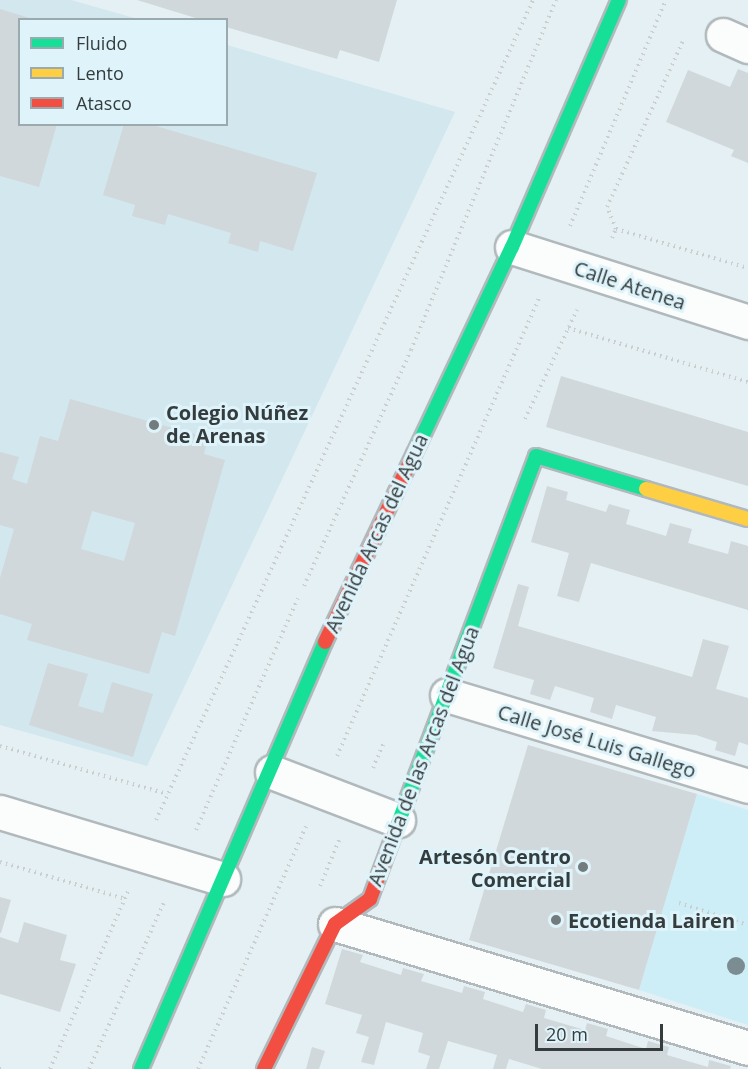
<!DOCTYPE html>
<meta charset="utf-8">
<style>
body{margin:0}
#map{position:relative;width:748px;height:1069px;overflow:hidden;background:#e5f0f4;font-family:"Open Sans",sans-serif}
div>[style]{position:absolute}
[style*='--x']{left:calc(var(--x)*1px);top:calc(var(--y)*1px);width:calc(var(--w)*1px);rotate:calc(var(--a)*1deg)}
.built>*{inset:0;background:#d2e7ee}
.green>*{inset:0;background:#cdeef7}
.building>*{inset:0;background:#d0d8db}
.path>*{height:4px;margin-top:-2px;transform-origin:0;background:repeating-linear-gradient(90deg,#cbcecf 0 1.5px,transparent 0 6px)}
.roads{filter:drop-shadow(2px 0 #b1b9bc) drop-shadow(-2px 0 #b1b9bc) drop-shadow(0 2px #b1b9bc) drop-shadow(0 -2px #b1b9bc)}
.street>*{height:33px;margin:-16.5px;padding:0 16.5px;transform-origin:16.5px;border-radius:16.5px;background:#fbfdfd}
.fast>*{height:14px;margin:-7px;padding:0 7px;transform-origin:7px;border-radius:7px;background:#16e098}
.slow>*{height:14px;margin:-7px;padding:0 7px;transform-origin:7px;border-radius:7px;background:#ffcf43}
.jam>*{height:14px;margin:-7px;padding:0 7px;transform-origin:7px;border-radius:7px;background:#f24e42}
.trees>*{width:18px;height:18px;margin:-9px;border-radius:50%;background:#7b8d92}
.dots>*{width:16px;height:16px;translate:-50% -50%;box-sizing:border-box;border:3px solid #dff4fa;border-radius:50%}
span{translate:-50% -50%;white-space:nowrap;text-align:center;line-height:1.15;-webkit-text-stroke:6px #dff4fa;paint-order:stroke}
.street-label{font-size:20px;color:#343c3e}
.poi-label{font-size:20px;color:#343c3e;font-weight:700}
.left{translate:0 -50%;text-align:left}
.right{translate:-100% -50%;text-align:right}
.legend{position:absolute;left:18px;top:18px;width:210px;height:108px;box-sizing:border-box;background:#dff4fa;border:2px solid #9baaaf;margin:0;padding:8px 10px;list-style:none;font-size:18px;color:#343c3e}
.legend li{display:flex;align-items:center;gap:12px;height:30px}
.legend b{width:30px;border:2px solid #9baaaf}
.scale{position:absolute;left:535px;top:1024px;width:128px;height:27px;box-sizing:border-box;border:3px solid #343c3e;border-top:0;padding-left:8px;font-size:18px;line-height:21px;white-space:nowrap;color:#343c3e;-webkit-text-stroke:4px #dff4fa;paint-order:stroke}
</style>
<div id="map">
<div class="built">
<i style="clip-path:polygon(0 0,71px 0,138px 19px,20px 20px,20px 124px,226px 124px,227px 45px,455px 112px,147px 766px,0 725px)"></i>
</div>
<div class="green">
<i style="clip-path:polygon(697px 794px,748px 810px,748px 1025px,639px 990px)"></i>
</div>
<div class="building">
<i style="clip-path:polygon(137px 0,397px 0,379px 62px,340px 50px,337px 59px,226px 27px,226px 20px,202px 20px)"></i>
<i style="clip-path:polygon(0 9px,33px 19px,20px 20px,20px 124px,57px 124px,39px 187px,0 176px)"></i>
<i style="clip-path:polygon(738px 69px,748px 73px,748px 163px,731px 156px,734px 150px,666px 122px,688px 70px,730px 87px)"></i>
<i style="clip-path:polygon(124px 124px,149px 124px,317px 173px,293px 251px,260px 241px,258px 252px,228px 243px,231px 233px,168px 214px,165px 225px,132px 216px,135px 205px,103px 195px)"></i>
<i style="clip-path:polygon(561px 376px,748px 432px,748px 486px,546px 427px)"></i>
<i style="clip-path:polygon(evenodd,70px 399px,208px 438px,204px 454px,225px 460px,175px 636px,162px 632px,149px 674px,27px 640px,32px 624px,0 614px,0 578px,14px 529px,0 525px,0 452px,19px 457px,12px 479px,27px 484px,40px 436px,58px 441px,70px 399px,92px 511px,135px 523px,124px 561px,81px 549px,92px 511px)"></i>
<i style="clip-path:polygon(547px 486px,568px 492px,566px 500px,606px 512px,609px 504px,630px 510px,626px 524px,666px 536px,670px 523px,692px 529px,688px 543px,728px 554px,731px 541px,748px 546px,748px 610px,591px 563px,579px 602px,557px 596px,569px 553px,531px 542px)"></i>
<i style="clip-path:polygon(518px 584px,529px 587px,518px 626px,692px 677px,703px 639px,729px 646px,716px 689px,748px 698px,748px 745px,739px 742px,735px 756px,715px 750px,717px 742px,696px 735px,652px 731px,656px 717px,616px 705px,612px 719px,590px 712px,594px 698px,555px 686px,550px 700px,530px 694px,534px 680px,493px 668px)"></i>
<i style="clip-path:polygon(48px 663px,88px 674px,78px 706px,103px 713px,112px 682px,153px 694px,133px 757px,29px 725px)"></i>
<i style="clip-path:polygon(528px 745px,697px 794px,639px 990px,469px 940px)"></i>
<i style="clip-path:polygon(0 897px,11px 900px,1px 933px,0 933px)"></i>
<i style="clip-path:polygon(24px 922px,67px 935px,60px 960px,76px 964px,60px 1012px,0 994px,0 937px,18px 943px)"></i>
<i style="clip-path:polygon(342px 949px,363px 955px,360px 962px,401px 975px,403px 968px,424px 974px,421px 981px,462px 993px,464px 986px,485px 992px,483px 999px,523px 1012px,526px 1004px,546px 1010px,544px 1018px,585px 1030px,587px 1023px,608px 1029px,606px 1036px,646px 1049px,648px 1041px,669px 1047px,667px 1055px,708px 1067px,709px 1060px,731px 1066px,730px 1069px,542px 1069px,509px 1059px,506px 1069px,493px 1069px,497px 1055px,448px 1041px,439px 1069px,426px 1069px,430px 1056px,418px 1052px,423px 1033px,386px 1022px,374px 1065px,361px 1062px,369px 1037px,356px 1033px,362px 1015px,325px 1004px)"></i>
<i style="clip-path:polygon(312px 1047px,325px 1051px,319px 1069px,306px 1069px)"></i>
</div>
<div class="path">
<i style="--x:570;--y:226;--w:246;--a:-67"></i>
<i style="--x:616;--y:229;--w:138;--a:16.5"></i>
<i style="--x:612;--y:238;--w:10;--a:-66"></i>
<i style="--x:616;--y:229;--w:24;--a:-112"></i>
<i style="--x:607;--y:207;--w:185;--a:-65.4"></i>
<i style="--x:568;--y:328;--w:188;--a:16.7"></i>
<i style="--x:525;--y:419;--w:121;--a:-64.5"></i>
<i style="--x:304;--y:586;--w:259;--a:-65.6"></i>
<i style="--x:411;--y:350;--w:379;--a:-67.5"></i>
<i style="--x:0;--y:746;--w:174;--a:16"></i>
<i style="--x:337;--y:756;--w:503;--a:-66.19"></i>
<i style="--x:373;--y:768;--w:28;--a:-67"></i>
<i style="--x:156;--y:820;--w:903;--a:-65.31"></i>
<i style="--x:196;--y:830;--w:253;--a:-66.3"></i>
<i style="--x:0;--y:862;--w:131;--a:16.4"></i>
<i style="--x:320;--y:886;--w:52;--a:-67.4"></i>
<i style="--x:679;--y:903;--w:72;--a:17.7"></i>
<i style="--x:0;--y:1069;--w:1;--a:0"></i>
<i style="--x:50;--y:1069;--w:194;--a:-66.3"></i>
<i style="--x:89;--y:1069;--w:185;--a:-65.8"></i>
<i style="--x:198;--y:1069;--w:266;--a:-66"></i>
</div>
<div class="roads">
<div class="street">
<i style="--x:723;--y:35;--w:27;--a:24"></i>
<i style="--x:512;--y:247;--w:248;--a:17.6"></i>
<i style="--x:447;--y:695;--w:314;--a:16.8"></i>
<i style="--x:272;--y:772;--w:135;--a:20.9"></i>
<i style="--x:0;--y:812;--w:233;--a:16.7"></i>
<i style="--x:335;--y:924;--w:431;--a:16.7"></i>
</div>
<div class="fast">
<i style="--x:414;--y:454;--w:229;--a:-64.7"></i>
<i style="--x:512;--y:247;--w:269;--a:-66.6"></i>
<i style="--x:396;--y:829;--w:398;--a:-69.4"></i>
<i style="--x:536;--y:456;--w:115;--a:16.7"></i>
<i style="--x:141;--y:1069;--w:465;--a:-66.7"></i>
</div>
<div class="slow">
<i style="--x:646;--y:489;--w:106;--a:16.4"></i>
</div>
<div class="jam">
<i style="--x:325;--y:642;--w:208;--a:-64.7"></i>
<i style="--x:264;--y:1069;--w:161;--a:-63.9"></i>
<i style="--x:335;--y:924;--w:43;--a:-35.5"></i>
<i style="--x:370;--y:899;--w:75;--a:-69.6"></i>
</div>
</div>
<div class="trees">
<i style="left:736px;top:966px"></i>
</div>
<div class="dots">
<i style="left:154px;top:425px;background:#727b7e"></i>
<i style="left:583px;top:867px;background:#727b7e"></i>
<i style="left:556px;top:920px;background:#727b7e"></i>
</div>
<div class="street-label">
<span style="left:630px;top:285px;rotate:18deg">Calle Atenea</span>
<span style="left:376px;top:533px;rotate:-65deg">Avenida Arcas del Agua</span>
<span style="left:597px;top:741px;rotate:17deg">Calle José Luis Gallego</span>
<span style="left:423px;top:756px;rotate:-69deg">Avenida de las Arcas del Agua</span>
</div>
<div class="poi-label">
<span class="left" style="left:166px;top:424px">Colegio Núñez<br>de Arenas</span>
<span class="right" style="left:571px;top:868px">Artesón Centro<br>Comercial</span>
<span class="left" style="left:568px;top:920px">Ecotienda Lairen</span>
</div>
<ul class="legend">
<li><b style="height:8px;background:#16e098"></b>Fluido</li>
<li><b style="height:8px;background:#ffcf43"></b>Lento</li>
<li><b style="height:8px;background:#f24e42"></b>Atasco</li>
</ul>
<div class="scale">20 m</div>
</div>
